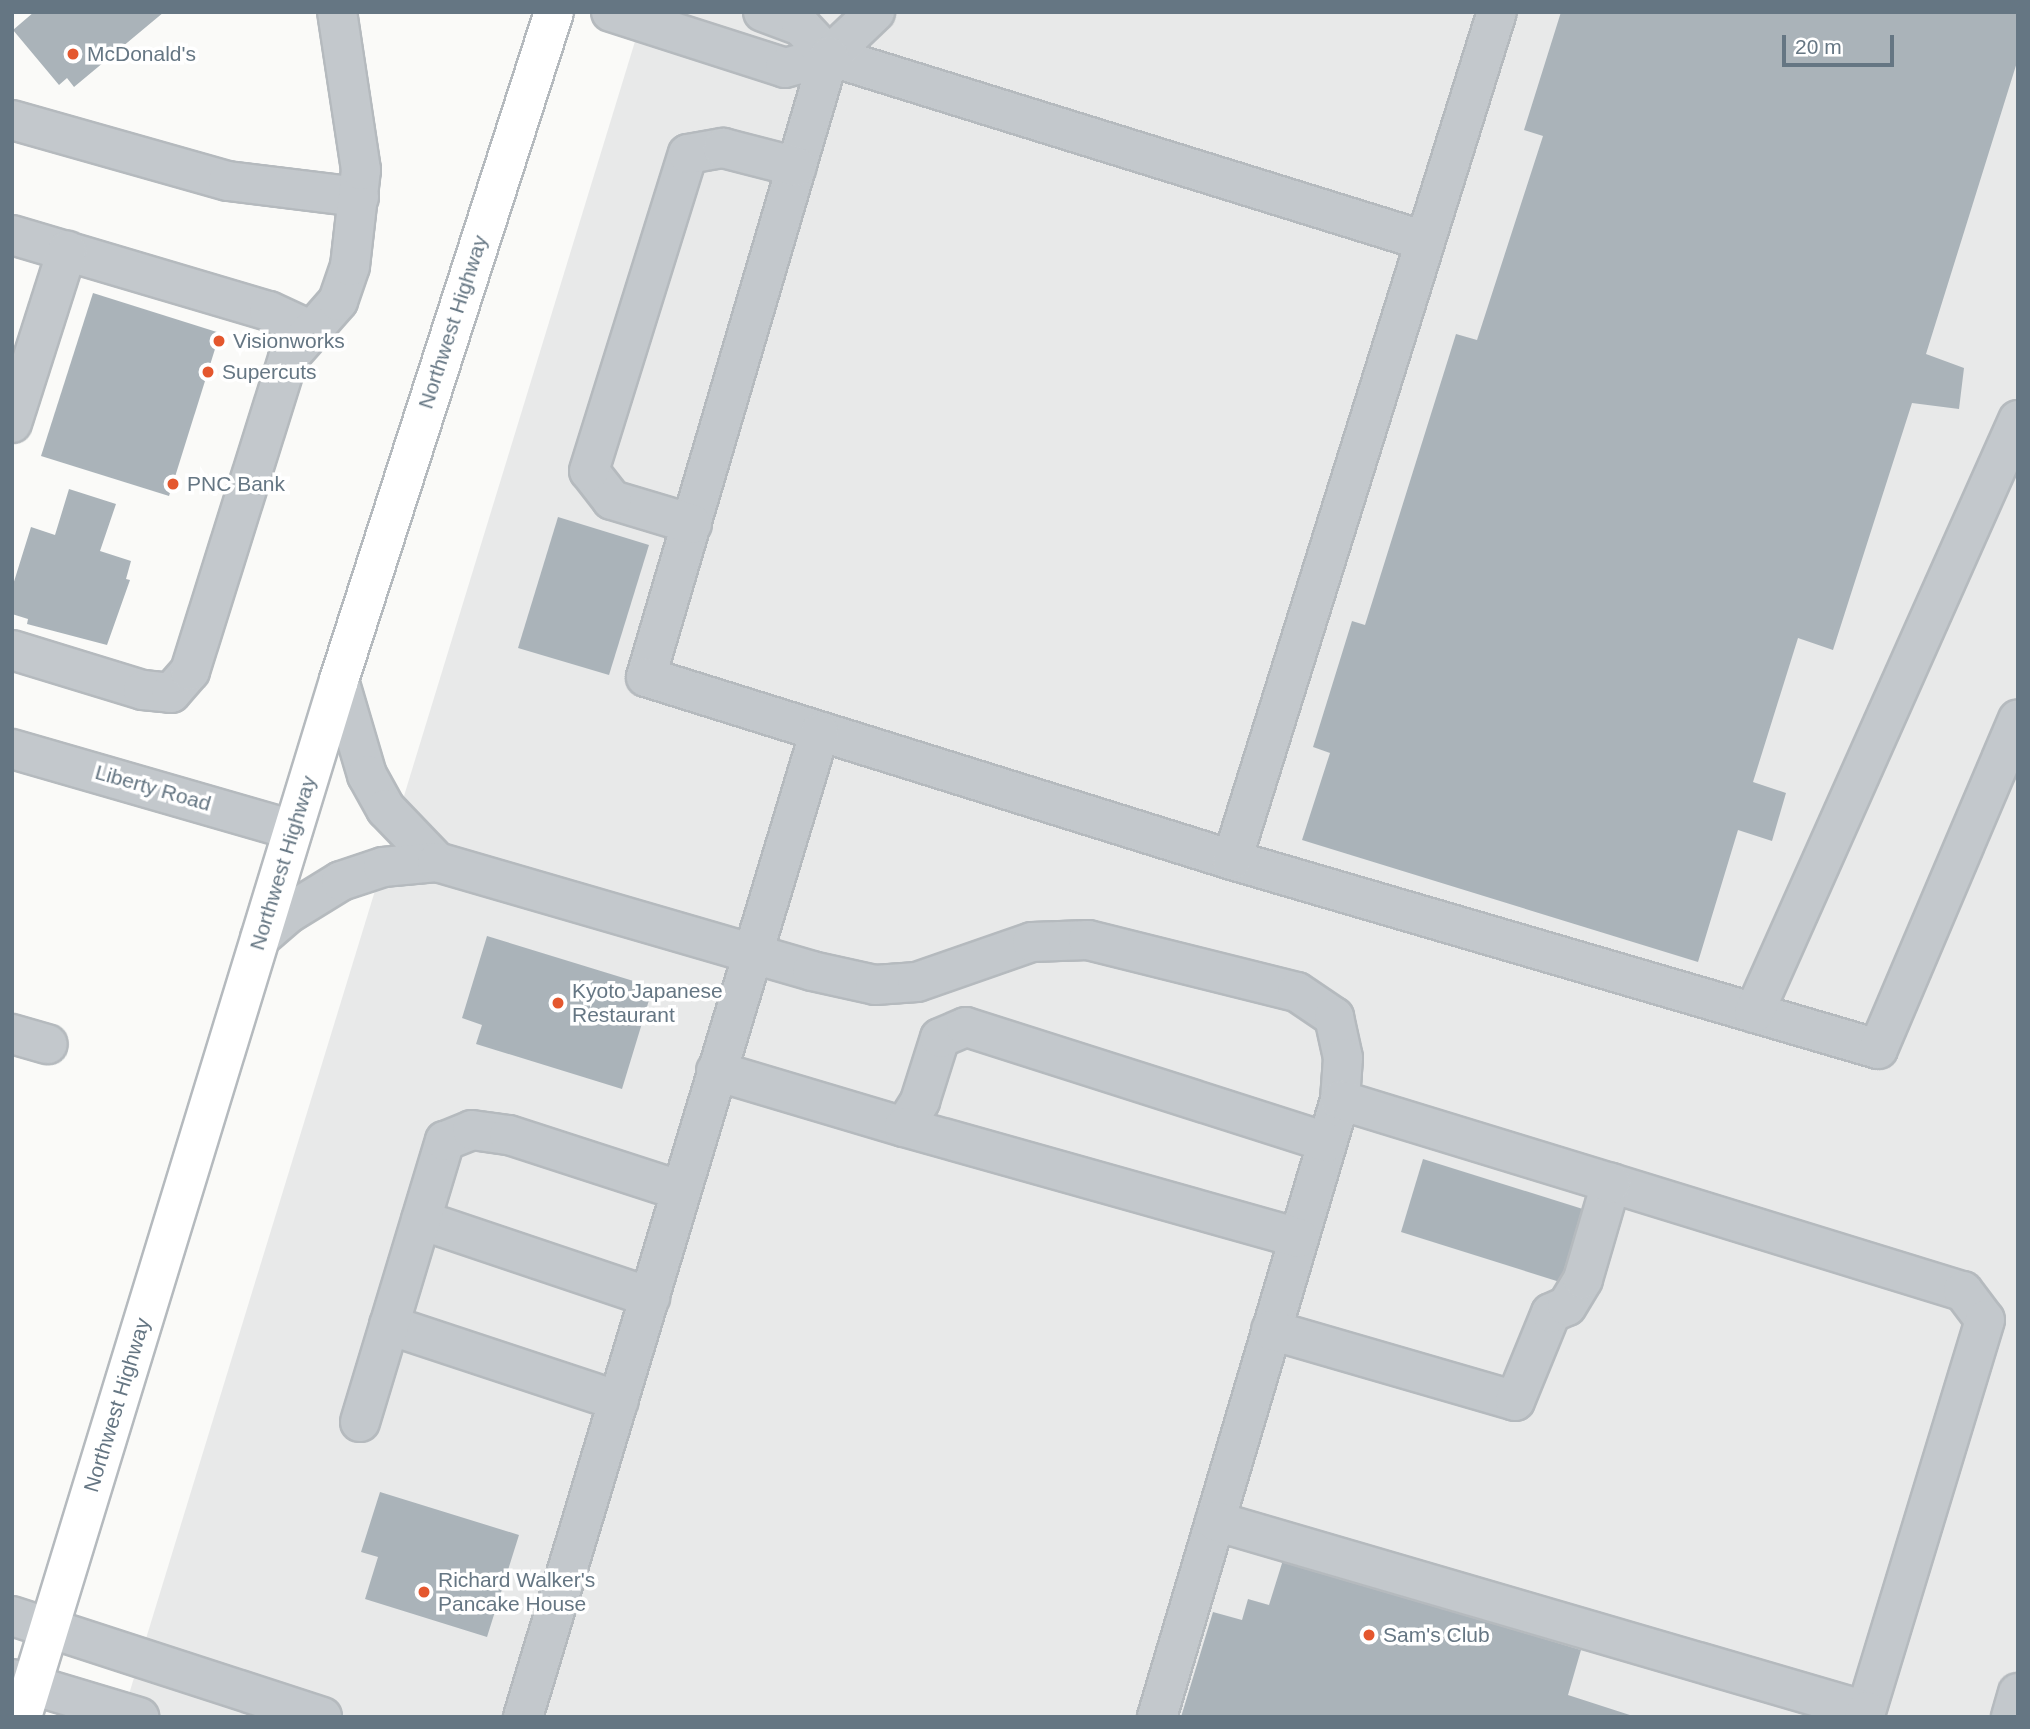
<!DOCTYPE html>
<style>
body{margin:0}
#map{position:relative;width:2030px;height:1729px;overflow:hidden;background:#fafaf8;font-family:Arial,sans-serif}
div>[style]{position:absolute}
[style*='--x']{left:calc(var(--x)*1px);top:calc(var(--y)*1px);width:calc(var(--w)*1px);rotate:calc(var(--a)*1deg)}
.built>*{inset:0;background:#e8e9e9}
.building>*{inset:0;background:#aab3b9}
.roads{filter:drop-shadow(2px 0 #b5babe) drop-shadow(-2px 0 #b5babe) drop-shadow(0 2px #b5babe) drop-shadow(0 -2px #b5babe)}
.minor>*{height:38px;margin:-19px;padding:0 19px;transform-origin:19px;border-radius:19px;background:#c3c8cc}
.major>*{height:38px;margin:-19px;padding:0 19px;transform-origin:19px;border-radius:19px;background:#fff}
.dots>*{width:19px;height:19px;translate:-50% -50%;box-sizing:border-box;border:4px solid #fff;border-radius:50%}
span{translate:-50% -50%;white-space:nowrap;text-align:center;line-height:1.15;-webkit-text-stroke:7px #fff;paint-order:stroke}
.poi-label{font-size:21px;color:#657683}
.left{translate:0 -50%;text-align:left}
.street-label{font-size:21px;color:#657683}
.frame{position:absolute;inset:0;border:14px solid #657683;pointer-events:none}
.scale{position:absolute;left:1782px;top:35px;width:112px;height:32px;box-sizing:border-box;border:4px solid #657683;border-top:0;padding-left:9px;font-size:21px;line-height:24px;white-space:nowrap;color:#657683;-webkit-text-stroke:5px #fff;paint-order:stroke}
</style>
<div id="map">
<div class="built">
<i style="clip-path:polygon(644px 12px,2018px 12px,2018px 1717px,122px 1717px)"></i>
</div>
<div class="building">
<i style="clip-path:polygon(34px 12px,164px 12px,74px 87px,67px 78px,59px 85px,13px 30px)"></i>
<i style="clip-path:polygon(1561px 12px,2018px 12px,2018px 59px,1926px 354px,1964px 368px,1959px 409px,1912px 403px,1833px 650px,1798px 638px,1753px 782px,1786px 793px,1772px 841px,1738px 830px,1698px 962px,1302px 840px,1330px 753px,1313px 747px,1352px 621px,1365px 625px,1456px 334px,1477px 340px,1543px 136px,1524px 130px)"></i>
<i style="clip-path:polygon(93px 293px,220px 333px,169px 496px,41px 456px)"></i>
<i style="clip-path:polygon(69px 489px,116px 504px,100px 551px,131px 561px,126px 579px,130px 580px,107px 645px,27px 624px,28px 619px,12px 614px,12px 588px,31px 527px,55px 535px)"></i>
<i style="clip-path:polygon(558px 517px,649px 545px,609px 675px,518px 648px)"></i>
<i style="clip-path:polygon(487px 936px,653px 987px,622px 1089px,476px 1044px,482px 1025px,462px 1018px)"></i>
<i style="clip-path:polygon(1423px 1159px,1586px 1210px,1563px 1283px,1401px 1232px)"></i>
<i style="clip-path:polygon(380px 1492px,519px 1535px,487px 1637px,365px 1599px,378px 1557px,361px 1552px)"></i>
<i style="clip-path:polygon(1283px 1560px,1581px 1650px,1568px 1695px,1636px 1717px,1181px 1717px,1213px 1612px,1242px 1620px,1248px 1599px,1269px 1605px)"></i>
</div>
<div class="roads">
<div class="minor">
<i style="--x:611;--y:12;--w:183;--a:17.8"></i>
<i style="--x:785;--y:68;--w:46;--a:-15.3"></i>
<i style="--x:763;--y:12;--w:40;--a:20.2"></i>
<i style="--x:801;--y:26;--w:41;--a:47"></i>
<i style="--x:829;--y:56;--w:624;--a:17.24"></i>
<i style="--x:875;--y:12;--w:64;--a:136.3"></i>
<i style="--x:829;--y:56;--w:647;--a:106.42"></i>
<i style="--x:646;--y:677;--w:614;--a:17.34"></i>
<i style="--x:1232;--y:860;--w:673;--a:16.31"></i>
<i style="--x:1878;--y:1049;--w:358;--a:-67"></i>
<i style="--x:12;--y:120;--w:224;--a:15.8"></i>
<i style="--x:228;--y:181;--w:132;--a:7"></i>
<i style="--x:12;--y:235;--w:268;--a:16.5"></i>
<i style="--x:269;--y:311;--w:45;--a:24.9"></i>
<i style="--x:12;--y:423;--w:181;--a:-72.3"></i>
<i style="--x:692;--y:524;--w:84;--a:-163.3"></i>
<i style="--x:612;--y:500;--w:37;--a:-128"></i>
<i style="--x:589;--y:471;--w:332;--a:-72.7"></i>
<i style="--x:688;--y:154;--w:36;--a:-10"></i>
<i style="--x:723;--y:148;--w:76;--a:14.4"></i>
<i style="--x:12;--y:650;--w:137;--a:17"></i>
<i style="--x:143;--y:690;--w:28;--a:6"></i>
<i style="--x:171;--y:693;--w:29;--a:-49"></i>
<i style="--x:190;--y:671;--w:328;--a:-72.6"></i>
<i style="--x:288;--y:358;--w:76;--a:-48.7"></i>
<i style="--x:338;--y:301;--w:37;--a:-71"></i>
<i style="--x:350;--y:266;--w:97;--a:-83.5"></i>
<i style="--x:361;--y:170;--w:160;--a:-98.6"></i>
<i style="--x:339;--y:680;--w:99;--a:73.6"></i>
<i style="--x:367;--y:775;--w:39;--a:61"></i>
<i style="--x:386;--y:809;--w:74;--a:46.1"></i>
<i style="--x:12;--y:749;--w:292;--a:16.1"></i>
<i style="--x:1232;--y:860;--w:888;--a:-72.65"></i>
<i style="--x:260;--y:938;--w:38;--a:-41"></i>
<i style="--x:289;--y:913;--w:61;--a:-31.6"></i>
<i style="--x:341;--y:881;--w:44;--a:-18.4"></i>
<i style="--x:383;--y:867;--w:54;--a:-5.3"></i>
<i style="--x:437;--y:862;--w:391;--a:16.2"></i>
<i style="--x:812;--y:971;--w:65;--a:12.5"></i>
<i style="--x:875;--y:985;--w:42;--a:-4.1"></i>
<i style="--x:917;--y:982;--w:122;--a:-19.2"></i>
<i style="--x:1032;--y:942;--w:56;--a:-2"></i>
<i style="--x:1088;--y:940;--w:215;--a:14"></i>
<i style="--x:1297;--y:992;--w:45;--a:34"></i>
<i style="--x:1334;--y:1017;--w:42;--a:77.6"></i>
<i style="--x:1343;--y:1058;--w:42;--a:94.1"></i>
<i style="--x:1340;--y:1100;--w:644;--a:106.52"></i>
<i style="--x:1754;--y:1013;--w:649;--a:-66"></i>
<i style="--x:12;--y:1034;--w:37;--a:16"></i>
<i style="--x:716;--y:1071;--w:196;--a:16.6"></i>
<i style="--x:904;--y:1127;--w:31;--a:-58"></i>
<i style="--x:920;--y:1101;--w:66;--a:-72.4"></i>
<i style="--x:940;--y:1038;--w:28;--a:-23"></i>
<i style="--x:966;--y:1027;--w:379;--a:17.7"></i>
<i style="--x:904;--y:1127;--w:410;--a:15.7"></i>
<i style="--x:1611;--y:1183;--w:368;--a:17.1"></i>
<i style="--x:1963;--y:1291;--w:36;--a:53"></i>
<i style="--x:1985;--y:1320;--w:409;--a:106.9"></i>
<i style="--x:421;--y:1220;--w:242;--a:18.6"></i>
<i style="--x:389;--y:1325;--w:242;--a:18.3"></i>
<i style="--x:1271;--y:1330;--w:254;--a:16.2"></i>
<i style="--x:1515;--y:1401;--w:95;--a:-67.8"></i>
<i style="--x:1551;--y:1313;--w:17;--a:-24"></i>
<i style="--x:1567;--y:1306;--w:31;--a:-59"></i>
<i style="--x:1583;--y:1279;--w:100;--a:-73.7"></i>
<i style="--x:1611;--y:1183;--w:283;--a:-163"></i>
<i style="--x:360;--y:1422;--w:294;--a:-73.2"></i>
<i style="--x:445;--y:1141;--w:29;--a:-22"></i>
<i style="--x:472;--y:1130;--w:37;--a:8"></i>
<i style="--x:509;--y:1135;--w:181;--a:18"></i>
<i style="--x:1215;--y:1521;--w:678;--a:16.27"></i>
<i style="--x:1866;--y:1711;--w:6;--a:108"></i>
<i style="--x:12;--y:1616;--w:326;--a:18"></i>
<i style="--x:12;--y:1679;--w:133;--a:16.7"></i>
<i style="--x:523;--y:1717;--w:1027;--a:-73.24"></i>
<i style="--x:2011;--y:1717;--w:25;--a:-74"></i>
</div>
<div class="major">
<i style="--x:22;--y:1717;--w:1084;--a:-73"></i>
<i style="--x:339;--y:680;--w:702;--a:-72.16"></i>
</div>
</div>
<div class="dots">
<i style="left:73px;top:54px;background:#e4572e"></i>
<i style="left:219px;top:341px;background:#e4572e"></i>
<i style="left:208px;top:372px;background:#e4572e"></i>
<i style="left:173px;top:484px;background:#e4572e"></i>
<i style="left:558px;top:1003px;background:#e4572e"></i>
<i style="left:424px;top:1592px;background:#e4572e"></i>
<i style="left:1369px;top:1635px;background:#e4572e"></i>
</div>
<div class="poi-label">
<span class="left" style="left:87px;top:54px">McDonald's</span>
<span class="left" style="left:233px;top:341px">Visionworks</span>
<span class="left" style="left:222px;top:372px">Supercuts</span>
<span class="left" style="left:187px;top:484px">PNC Bank</span>
<span class="left" style="left:572px;top:1003px">Kyoto Japanese<br>Restaurant</span>
<span class="left" style="left:438px;top:1592px">Richard Walker's<br>Pancake House</span>
<span class="left" style="left:1383px;top:1635px">Sam's Club</span>
</div>
<div class="street-label">
<span style="left:453px;top:322px;rotate:-72deg">Northwest Highway</span>
<span style="left:153px;top:788px;rotate:16deg">Liberty Road</span>
<span style="left:283px;top:863px;rotate:-73deg">Northwest Highway</span>
<span style="left:117px;top:1405px;rotate:-73deg">Northwest Highway</span>
</div>
<div class="frame"></div>
<div class="scale">20 m</div>
</div>
